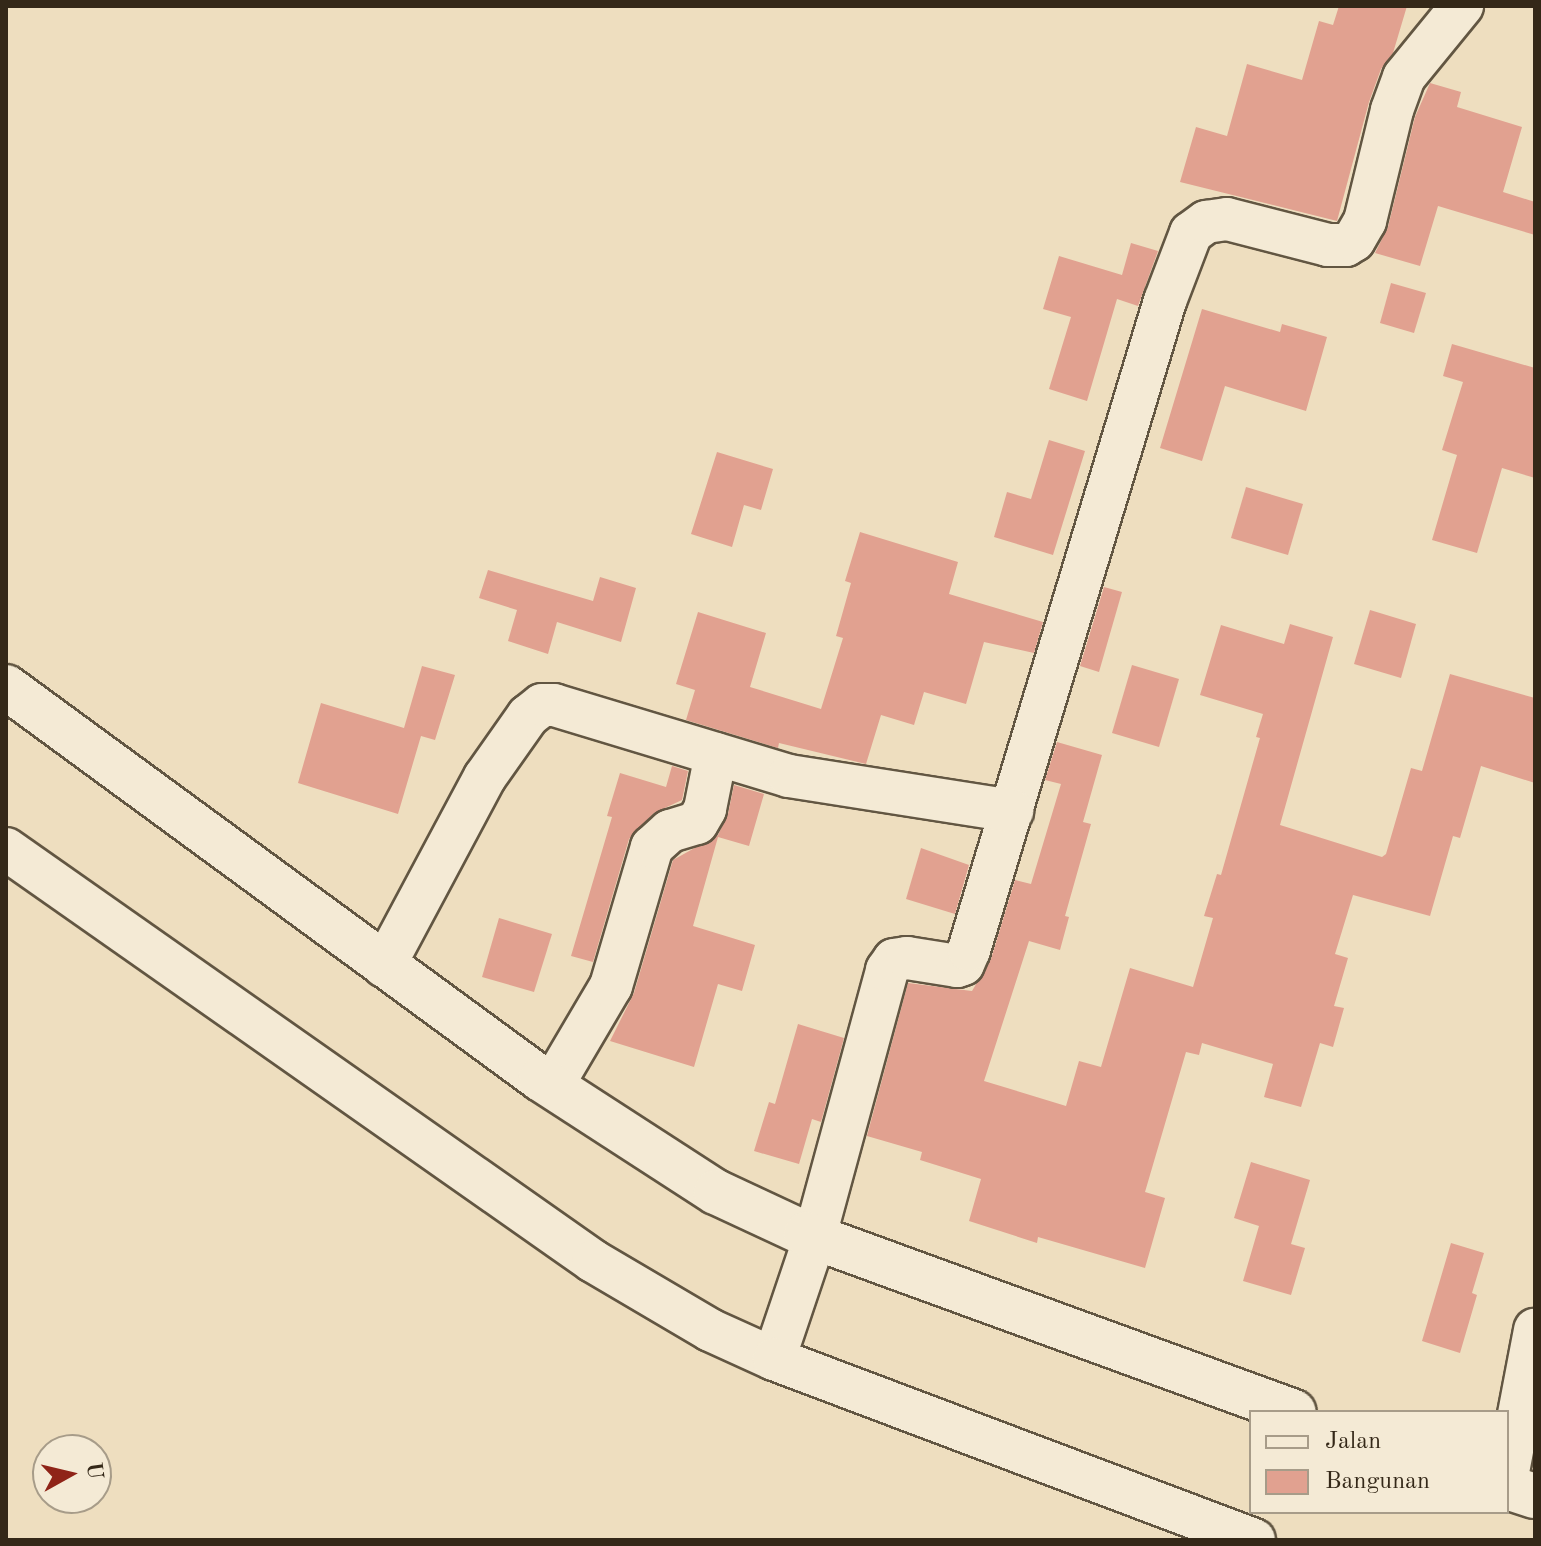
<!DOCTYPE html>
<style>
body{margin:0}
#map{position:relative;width:1541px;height:1546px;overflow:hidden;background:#eedebf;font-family:"Old Standard TT",serif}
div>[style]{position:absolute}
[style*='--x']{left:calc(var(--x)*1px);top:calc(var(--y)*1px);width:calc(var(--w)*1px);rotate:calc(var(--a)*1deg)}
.building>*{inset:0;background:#e1a190}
.roads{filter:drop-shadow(2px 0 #625642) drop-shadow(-2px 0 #625642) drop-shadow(0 2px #625642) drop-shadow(0 -2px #625642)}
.street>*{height:42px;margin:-21px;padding:0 21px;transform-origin:21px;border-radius:21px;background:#f4ead5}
.secondary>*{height:44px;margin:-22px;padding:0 22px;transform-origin:22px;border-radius:22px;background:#f4ead5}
span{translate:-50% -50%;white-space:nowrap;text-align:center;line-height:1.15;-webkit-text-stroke:7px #f4ead5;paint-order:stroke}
.frame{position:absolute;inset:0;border:8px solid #342818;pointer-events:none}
.legend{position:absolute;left:1249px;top:1410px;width:260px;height:104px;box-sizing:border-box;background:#f4ead5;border:2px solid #a79c89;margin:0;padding:10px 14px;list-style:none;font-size:24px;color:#342818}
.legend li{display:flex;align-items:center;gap:16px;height:40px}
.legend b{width:40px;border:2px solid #a79c89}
.north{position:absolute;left:32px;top:1434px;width:80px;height:80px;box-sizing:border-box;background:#f4ead5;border:2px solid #a79c89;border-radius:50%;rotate:82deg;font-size:22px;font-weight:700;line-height:32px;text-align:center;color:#342818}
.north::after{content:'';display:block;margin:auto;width:28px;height:36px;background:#8f2418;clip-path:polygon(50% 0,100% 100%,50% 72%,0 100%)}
</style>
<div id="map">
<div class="building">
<i style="clip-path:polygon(1339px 6px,1407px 6px,1393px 53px,1381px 69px,1369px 102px,1337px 221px,1180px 182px,1196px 127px,1227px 136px,1247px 64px,1302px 80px,1319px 21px,1333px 25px)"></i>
<i style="clip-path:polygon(1430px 83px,1461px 92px,1457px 107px,1522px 127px,1503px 192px,1535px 202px,1535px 235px,1438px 206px,1420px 266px,1375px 253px,1388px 227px,1415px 117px)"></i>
<i style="clip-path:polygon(1131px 243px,1158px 251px,1138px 306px,1117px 299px,1087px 401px,1049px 389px,1071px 317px,1043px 309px,1059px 256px,1122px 275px)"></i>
<i style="clip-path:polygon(1391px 283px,1426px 293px,1414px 333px,1380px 323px)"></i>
<i style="clip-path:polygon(1202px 309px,1280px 332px,1282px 324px,1327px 337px,1306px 411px,1225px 386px,1202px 461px,1160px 448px)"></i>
<i style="clip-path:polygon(1452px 344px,1535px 368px,1535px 478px,1502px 468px,1477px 553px,1432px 540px,1457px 455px,1442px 450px,1463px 382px,1443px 376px)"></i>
<i style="clip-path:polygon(1049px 440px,1085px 451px,1053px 555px,994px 537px,1007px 492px,1031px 499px)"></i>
<i style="clip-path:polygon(717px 452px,773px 469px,761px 510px,744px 505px,732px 547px,691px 534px)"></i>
<i style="clip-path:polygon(1246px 487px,1303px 504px,1288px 555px,1231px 538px)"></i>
<i style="clip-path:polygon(860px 532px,958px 562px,949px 594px,1043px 622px,1034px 653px,984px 642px,966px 704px,924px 692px,914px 725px,881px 715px,866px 764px,779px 743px,778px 748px,686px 720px,695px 690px,676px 684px,698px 612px,766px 633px,750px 687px,821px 709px,843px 638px,836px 636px,851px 583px,845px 581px)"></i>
<i style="clip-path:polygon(488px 570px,593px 601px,600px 577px,636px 588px,621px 642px,557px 622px,548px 654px,508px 641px,517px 610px,479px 598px)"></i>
<i style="clip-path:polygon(1104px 587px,1122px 592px,1099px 672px,1080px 666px)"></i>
<i style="clip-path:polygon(1370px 610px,1416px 624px,1401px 678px,1354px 664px)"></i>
<i style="clip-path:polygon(1290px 624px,1333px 637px,1280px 825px,1382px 857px,1386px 854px,1411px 768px,1422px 771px,1450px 674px,1535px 698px,1535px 783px,1481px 766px,1460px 838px,1453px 836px,1430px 916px,1353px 895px,1335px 954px,1348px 958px,1334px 1006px,1344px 1008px,1333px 1047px,1320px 1043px,1301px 1107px,1264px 1097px,1273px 1064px,1202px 1043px,1199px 1055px,1186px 1052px,1145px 1192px,1165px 1198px,1145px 1268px,1038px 1237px,1037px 1243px,969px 1221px,981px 1179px,920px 1160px,922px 1152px,867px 1136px,908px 983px,972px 991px,991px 959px,1015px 880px,1031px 884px,1061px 784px,1045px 780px,1057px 742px,1102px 755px,1083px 822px,1091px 824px,1065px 916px,1069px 917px,1060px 950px,1029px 941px,984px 1081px,1066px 1106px,1079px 1061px,1101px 1067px,1130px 968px,1193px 987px,1213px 918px,1204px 916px,1217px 874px,1221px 875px,1260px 738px,1256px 737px,1263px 714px,1200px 695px,1221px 625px,1284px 644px)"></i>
<i style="clip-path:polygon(1132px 665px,1179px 679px,1159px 747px,1112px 733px)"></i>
<i style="clip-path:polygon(422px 666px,455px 675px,435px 740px,421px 736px,398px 814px,298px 783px,321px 703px,404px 728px)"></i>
<i style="clip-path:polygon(672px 766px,688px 771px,682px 800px,654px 813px,629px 839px,593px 962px,571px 956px,612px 817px,607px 816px,620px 773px,666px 787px)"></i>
<i style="clip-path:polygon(734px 785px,764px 794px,749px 846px,718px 837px,693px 926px,755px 945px,742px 991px,718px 984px,694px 1067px,610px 1041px,634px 993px,673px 860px,718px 835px,728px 814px)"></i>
<i style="clip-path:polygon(921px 848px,969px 865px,955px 914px,906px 899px)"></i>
<i style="clip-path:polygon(499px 918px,552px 934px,534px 992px,482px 977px)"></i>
<i style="clip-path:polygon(798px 1024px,844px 1038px,821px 1122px,812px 1119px,799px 1164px,754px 1151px,769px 1102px,775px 1104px)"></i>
<i style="clip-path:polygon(1251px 1162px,1310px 1180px,1291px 1244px,1305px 1248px,1291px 1295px,1243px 1281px,1259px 1226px,1234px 1218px)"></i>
<i style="clip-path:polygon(1451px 1243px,1484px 1253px,1472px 1293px,1477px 1295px,1460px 1353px,1422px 1341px)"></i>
</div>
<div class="roads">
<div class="street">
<i style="--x:6;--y:849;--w:717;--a:35.06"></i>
<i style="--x:593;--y:1261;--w:136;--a:30.5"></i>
<i style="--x:710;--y:1330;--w:70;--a:24.4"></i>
<i style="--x:774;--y:1359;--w:122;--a:-71.4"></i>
<i style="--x:813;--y:1243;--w:283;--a:-74.8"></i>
<i style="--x:887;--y:970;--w:12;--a:-55"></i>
<i style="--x:894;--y:960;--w:13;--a:-9"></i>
<i style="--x:907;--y:958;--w:51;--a:9.1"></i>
<i style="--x:957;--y:966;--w:6;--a:-18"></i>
<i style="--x:963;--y:964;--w:15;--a:-67"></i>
<i style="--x:969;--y:950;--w:678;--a:-73.2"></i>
<i style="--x:1165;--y:301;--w:73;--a:-69.1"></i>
<i style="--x:1191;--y:233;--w:19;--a:-36"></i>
<i style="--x:1206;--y:222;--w:21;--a:-8"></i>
<i style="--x:1227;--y:219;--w:104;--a:14.4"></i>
<i style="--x:1328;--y:245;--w:18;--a:0"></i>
<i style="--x:1346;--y:245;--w:9;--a:-32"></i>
<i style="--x:1354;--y:240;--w:22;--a:-60"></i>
<i style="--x:1365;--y:221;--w:114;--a:-76.3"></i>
<i style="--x:1392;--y:110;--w:35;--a:-70"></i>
<i style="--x:1404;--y:77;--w:92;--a:-50.8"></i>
<i style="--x:384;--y:966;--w:214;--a:-61.9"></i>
<i style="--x:485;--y:777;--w:75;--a:-54.8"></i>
<i style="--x:528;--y:716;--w:18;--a:-38"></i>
<i style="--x:542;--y:705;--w:12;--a:0"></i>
<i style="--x:554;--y:705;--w:245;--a:16.8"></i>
<i style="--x:789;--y:776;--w:226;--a:8.9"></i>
<i style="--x:552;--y:1086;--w:116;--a:-59.5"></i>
<i style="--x:611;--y:986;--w:145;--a:-73.6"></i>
<i style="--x:652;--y:847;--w:24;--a:-42"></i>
<i style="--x:670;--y:831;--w:28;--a:-17"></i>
<i style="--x:697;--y:823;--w:16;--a:-60"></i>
<i style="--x:705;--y:809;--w:56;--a:-78.7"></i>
<i style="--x:774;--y:1359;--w:513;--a:20.66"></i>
<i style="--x:1507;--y:1477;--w:150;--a:-79.2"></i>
</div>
<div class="secondary">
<i style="--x:6;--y:687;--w:663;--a:36.23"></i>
<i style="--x:541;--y:1079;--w:208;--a:32.9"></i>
<i style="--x:716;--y:1192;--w:99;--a:25"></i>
<i style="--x:806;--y:1234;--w:519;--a:20.04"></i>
<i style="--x:1507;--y:1487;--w:29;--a:18"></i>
</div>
</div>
<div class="frame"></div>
<ul class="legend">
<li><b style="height:10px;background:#f4ead5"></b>Jalan</li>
<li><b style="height:22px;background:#e1a190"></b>Bangunan</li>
</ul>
<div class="north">U</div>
</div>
